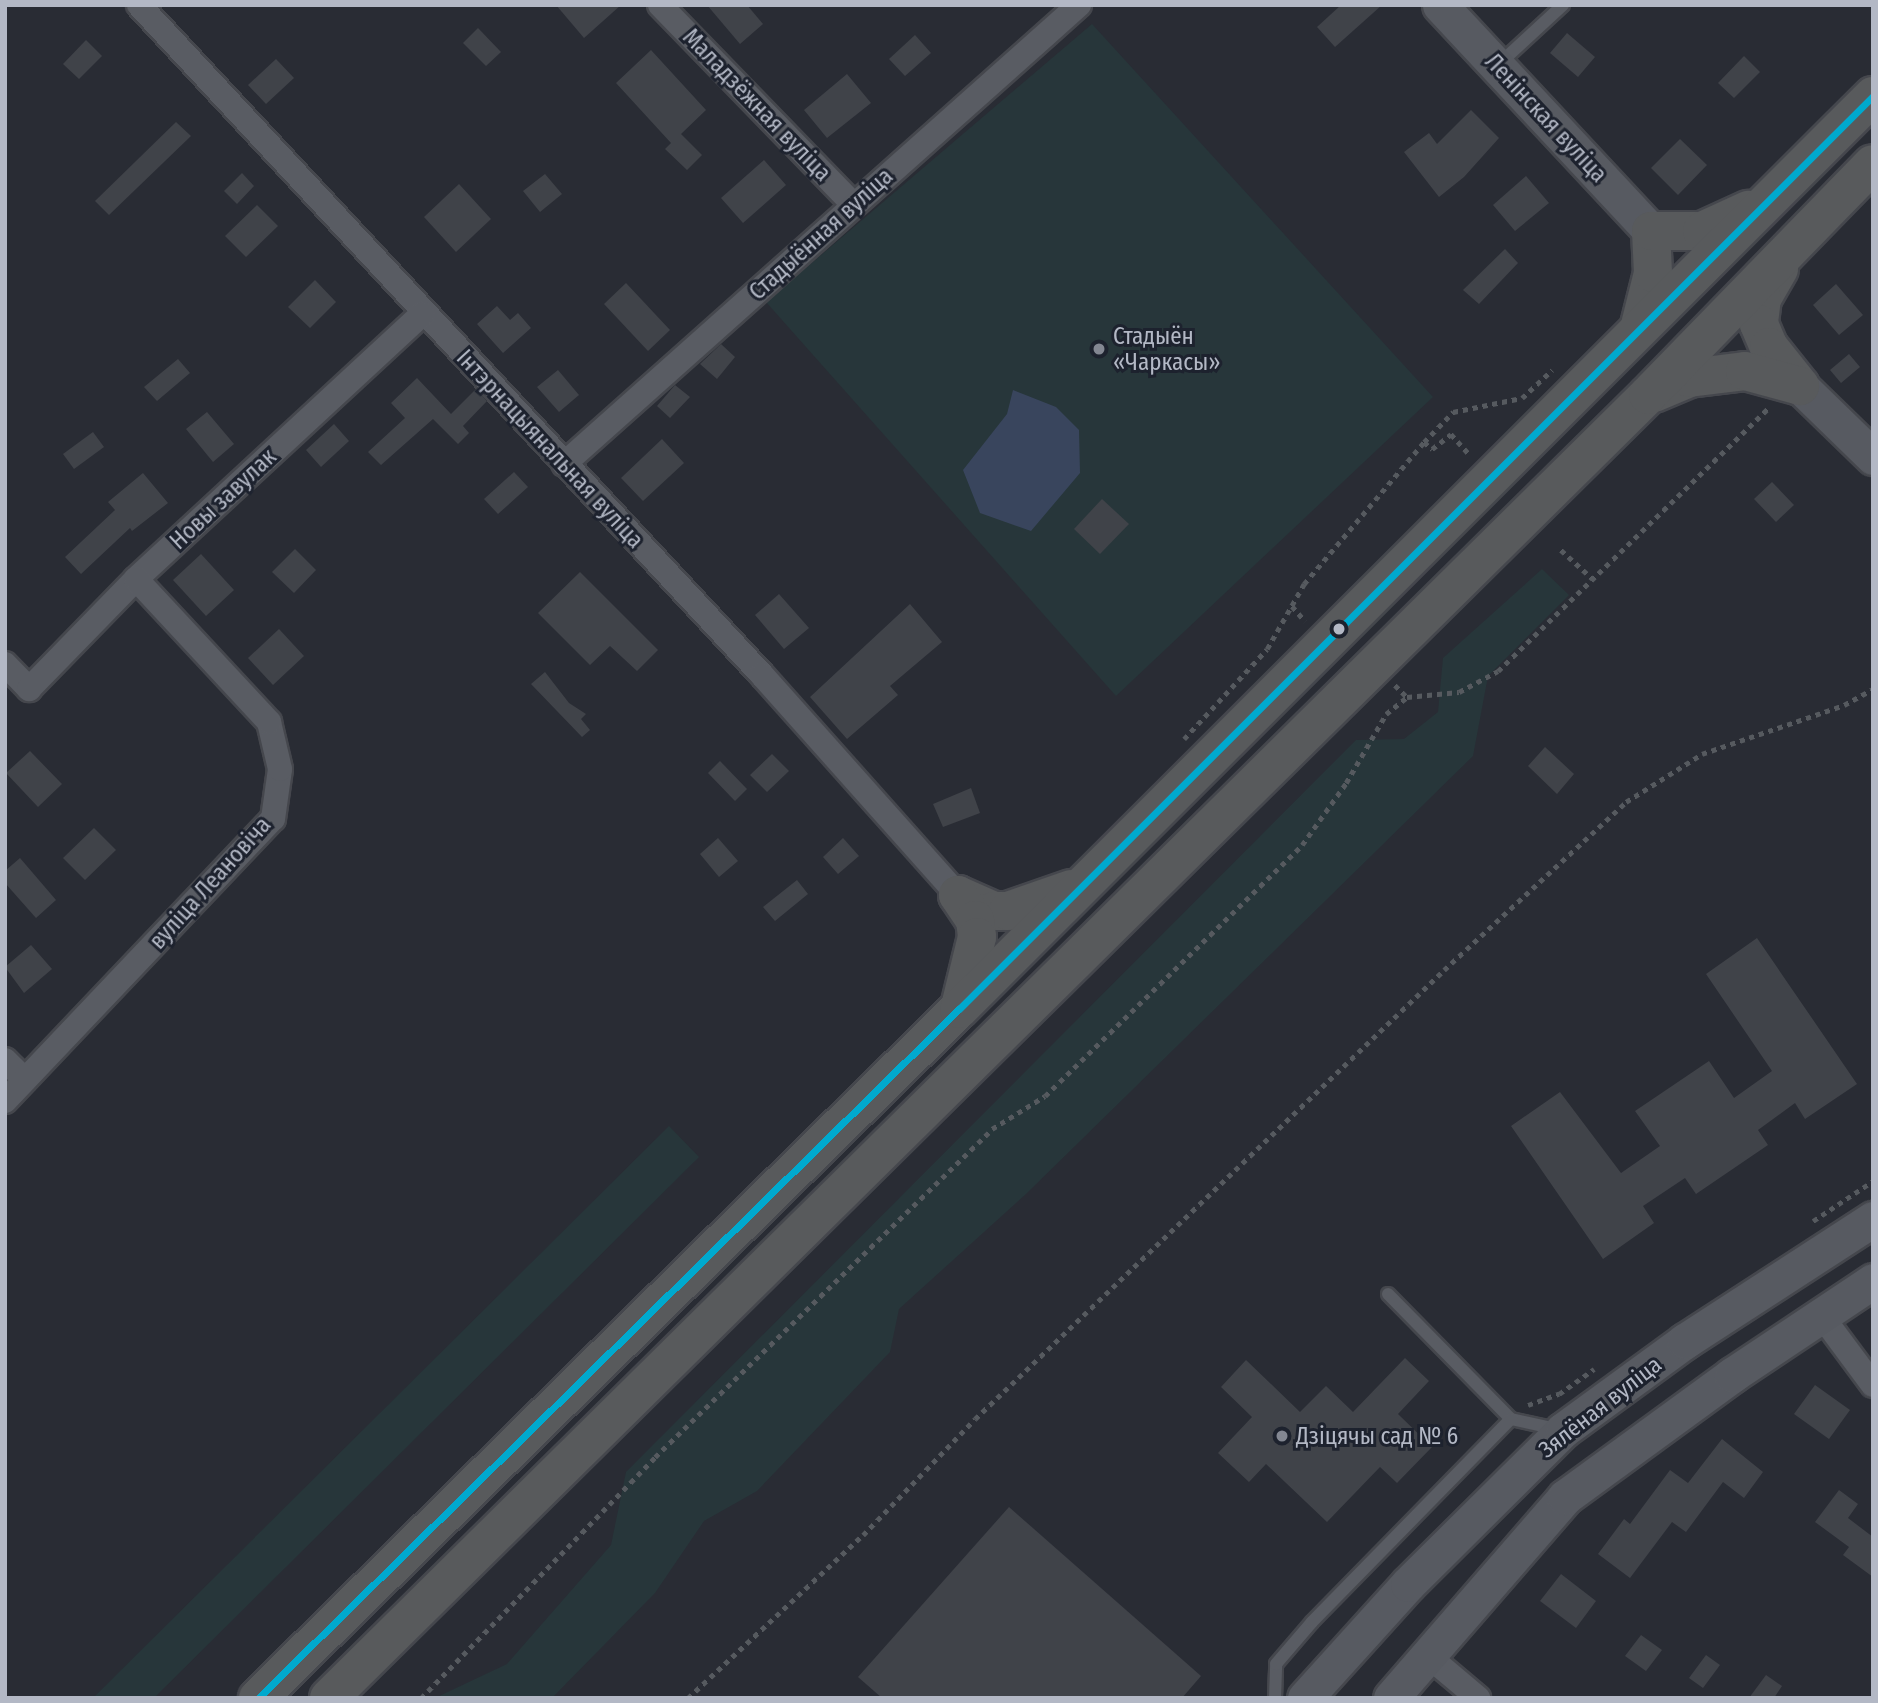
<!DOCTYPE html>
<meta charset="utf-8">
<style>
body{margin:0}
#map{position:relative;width:1878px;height:1703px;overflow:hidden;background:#292c34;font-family:"Fira Sans Condensed",sans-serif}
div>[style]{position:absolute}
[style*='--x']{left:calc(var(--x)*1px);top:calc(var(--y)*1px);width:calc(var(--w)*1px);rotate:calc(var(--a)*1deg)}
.green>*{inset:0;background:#27363a}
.water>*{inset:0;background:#39455d}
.building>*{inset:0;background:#404349}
.path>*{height:4.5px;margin-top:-2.25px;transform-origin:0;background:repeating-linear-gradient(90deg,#565a5f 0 5px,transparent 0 10px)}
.roads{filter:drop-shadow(2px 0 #45474d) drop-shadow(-2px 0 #45474d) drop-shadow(0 2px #45474d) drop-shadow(0 -2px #45474d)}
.lane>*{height:12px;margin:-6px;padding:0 6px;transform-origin:6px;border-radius:6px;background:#595c63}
.street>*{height:24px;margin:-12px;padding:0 12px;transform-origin:12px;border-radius:12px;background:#595c63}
.secondary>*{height:35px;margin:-17.5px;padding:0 17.5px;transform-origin:17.5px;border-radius:17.5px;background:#575a61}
.highway>*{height:38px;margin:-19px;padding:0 19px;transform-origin:19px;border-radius:19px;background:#585a5c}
.bus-1>*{height:7px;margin:-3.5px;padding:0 3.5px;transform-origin:3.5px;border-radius:3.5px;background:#00a9ce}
.dots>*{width:19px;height:19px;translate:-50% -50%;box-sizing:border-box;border:4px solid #1d222e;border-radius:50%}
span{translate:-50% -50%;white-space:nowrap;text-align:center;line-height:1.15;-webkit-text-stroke:6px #1d222e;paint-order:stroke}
.street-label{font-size:23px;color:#b3b8c5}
.poi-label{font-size:23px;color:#b3b8c5}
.left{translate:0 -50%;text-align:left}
.frame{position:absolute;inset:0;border:7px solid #b3b8c5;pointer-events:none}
</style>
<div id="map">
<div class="green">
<i style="clip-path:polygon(1092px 24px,1433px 397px,1116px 696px,766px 302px)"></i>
<i style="clip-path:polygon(1542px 569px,1569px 595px,1488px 676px,1473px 756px,1026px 1194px,899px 1309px,890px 1352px,757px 1491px,704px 1521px,655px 1593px,552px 1698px,435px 1698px,507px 1664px,611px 1545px,626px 1472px,1356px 740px,1404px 739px,1438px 712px,1443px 658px)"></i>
<i style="clip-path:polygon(669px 1126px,699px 1157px,154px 1698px,93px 1698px)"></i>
</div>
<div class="water">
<i style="clip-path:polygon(1013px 390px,1056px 407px,1079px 430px,1080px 473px,1031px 531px,980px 513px,963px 470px,1007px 414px)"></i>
</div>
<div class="building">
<i style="clip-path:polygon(556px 5px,621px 5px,584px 38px)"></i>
<i style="clip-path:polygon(707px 5px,747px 5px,763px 24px,740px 44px)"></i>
<i style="clip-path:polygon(1341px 5px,1382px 5px,1335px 47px,1317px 27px)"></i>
<i style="clip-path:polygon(478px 28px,501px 52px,486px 66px,463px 43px)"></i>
<i style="clip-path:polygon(1567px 33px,1595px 57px,1578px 77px,1550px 53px)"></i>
<i style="clip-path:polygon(915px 35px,931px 53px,905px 76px,889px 59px)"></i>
<i style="clip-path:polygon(86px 40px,102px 56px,79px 79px,63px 64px)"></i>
<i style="clip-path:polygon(651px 50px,706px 110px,681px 134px,702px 155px,687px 170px,665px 149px,671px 143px,616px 83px)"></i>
<i style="clip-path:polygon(1744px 56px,1760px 72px,1734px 98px,1718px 83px)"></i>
<i style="clip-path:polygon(276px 59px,294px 78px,266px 104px,248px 85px)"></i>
<i style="clip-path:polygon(847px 74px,871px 103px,827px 138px,804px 110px)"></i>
<i style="clip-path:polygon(1471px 110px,1499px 138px,1464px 177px,1439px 197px,1404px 152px,1429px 133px,1437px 144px)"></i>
<i style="clip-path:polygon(176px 122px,191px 136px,109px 215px,95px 201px)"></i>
<i style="clip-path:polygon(1680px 139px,1707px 165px,1678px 195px,1651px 168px)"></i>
<i style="clip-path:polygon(764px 160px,786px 185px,743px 223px,721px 198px)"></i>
<i style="clip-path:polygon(242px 173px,254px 186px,237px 204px,224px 191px)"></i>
<i style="clip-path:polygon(545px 174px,562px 194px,540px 212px,523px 191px)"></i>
<i style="clip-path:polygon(1526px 176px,1549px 203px,1515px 231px,1493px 205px)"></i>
<i style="clip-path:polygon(459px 184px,491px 219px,456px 252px,424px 217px)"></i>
<i style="clip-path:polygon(257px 205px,278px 226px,246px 257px,225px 236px)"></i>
<i style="clip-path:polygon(1505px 249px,1518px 263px,1479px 304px,1463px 290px)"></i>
<i style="clip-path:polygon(315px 280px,336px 302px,310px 328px,288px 307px)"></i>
<i style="clip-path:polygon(626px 283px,670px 330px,648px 351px,604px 304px)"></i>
<i style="clip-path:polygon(1836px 284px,1863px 315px,1839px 335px,1813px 305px)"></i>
<i style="clip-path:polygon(497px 306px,510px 320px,518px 313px,531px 328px,503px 353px,477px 324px)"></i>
<i style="clip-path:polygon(721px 344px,735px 357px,717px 379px,700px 364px)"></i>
<i style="clip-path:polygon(1849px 354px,1860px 367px,1841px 383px,1830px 370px)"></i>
<i style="clip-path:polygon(178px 359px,190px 373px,157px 401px,144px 387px)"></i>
<i style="clip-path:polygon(558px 370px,579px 395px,559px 412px,537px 387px)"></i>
<i style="clip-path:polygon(417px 378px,451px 414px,476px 389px,487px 401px,463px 426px,469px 433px,458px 444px,433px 419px,381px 465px,368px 452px,405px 418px,391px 403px)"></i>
<i style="clip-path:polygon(675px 385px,690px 397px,670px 418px,657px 406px)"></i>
<i style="clip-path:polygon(207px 412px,234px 444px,213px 462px,186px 429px)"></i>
<i style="clip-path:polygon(334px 424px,349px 441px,321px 467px,306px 450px)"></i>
<i style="clip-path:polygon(93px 432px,104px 447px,74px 469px,63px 454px)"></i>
<i style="clip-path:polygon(662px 439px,684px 463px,643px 501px,621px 478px)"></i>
<i style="clip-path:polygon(514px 472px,528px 487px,498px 514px,484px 499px)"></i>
<i style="clip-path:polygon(143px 473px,168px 503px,132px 531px,130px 528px,81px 574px,65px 557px,115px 510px,108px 502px)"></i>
<i style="clip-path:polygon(1772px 482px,1794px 505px,1776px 522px,1754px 499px)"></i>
<i style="clip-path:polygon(1102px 499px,1129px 524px,1100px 554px,1074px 529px)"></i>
<i style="clip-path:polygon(295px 549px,316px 570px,294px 593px,272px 572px)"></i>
<i style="clip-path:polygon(201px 554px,234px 590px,206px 616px,173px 580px)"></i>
<i style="clip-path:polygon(580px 572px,658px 650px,637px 671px,610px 646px,590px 665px,538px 613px)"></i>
<i style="clip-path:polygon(779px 594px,809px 628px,784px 649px,755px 615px)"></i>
<i style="clip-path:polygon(910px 604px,942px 642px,890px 686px,898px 695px,847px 739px,810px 697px)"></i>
<i style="clip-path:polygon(279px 629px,304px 656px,273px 685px,248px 658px)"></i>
<i style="clip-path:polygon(545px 672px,569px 703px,586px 714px,581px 719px,590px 730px,582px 737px,531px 684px)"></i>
<i style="clip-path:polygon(1545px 747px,1574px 774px,1557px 794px,1528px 766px)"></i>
<i style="clip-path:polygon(30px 751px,62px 784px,38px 807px,6px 773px)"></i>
<i style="clip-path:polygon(772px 754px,789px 771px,767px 792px,750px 775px)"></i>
<i style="clip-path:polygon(720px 761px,747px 789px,735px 801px,708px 773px)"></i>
<i style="clip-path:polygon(971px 788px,980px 813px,943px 827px,933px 804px)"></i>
<i style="clip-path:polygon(94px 828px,116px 850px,85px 880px,63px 858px)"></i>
<i style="clip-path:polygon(718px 838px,738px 861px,719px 877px,700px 854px)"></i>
<i style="clip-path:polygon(843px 838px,859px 856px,838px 874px,823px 857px)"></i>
<i style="clip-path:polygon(20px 858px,56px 900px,36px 918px,5px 883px,5px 871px)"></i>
<i style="clip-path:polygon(797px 880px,808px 894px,775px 921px,763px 907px)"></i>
<i style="clip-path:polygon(1757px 938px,1857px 1084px,1805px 1119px,1795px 1103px,1758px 1130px,1768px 1145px,1696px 1194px,1685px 1178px,1643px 1206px,1654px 1223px,1603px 1259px,1511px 1126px,1560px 1092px,1621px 1173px,1660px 1146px,1635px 1111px,1709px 1061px,1734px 1098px,1772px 1071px,1706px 974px)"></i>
<i style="clip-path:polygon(31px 945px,52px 969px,24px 993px,5px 967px)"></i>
<i style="clip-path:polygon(1405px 1358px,1429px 1381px,1398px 1414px,1432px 1447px,1397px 1483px,1380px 1467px,1327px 1522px,1266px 1464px,1249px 1482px,1218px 1453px,1252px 1417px,1221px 1387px,1246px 1360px,1300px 1412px,1326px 1386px,1353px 1412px)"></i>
<i style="clip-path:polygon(1815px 1385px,1850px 1410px,1829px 1439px,1794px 1414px)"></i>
<i style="clip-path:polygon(1722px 1439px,1763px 1472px,1744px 1498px,1723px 1482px,1686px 1532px,1672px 1522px,1630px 1578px,1598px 1554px,1624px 1519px,1630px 1524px,1670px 1470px,1688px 1483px)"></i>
<i style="clip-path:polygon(1839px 1490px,1858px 1504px,1848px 1518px,1873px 1537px,1873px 1577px,1843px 1555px,1849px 1547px,1815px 1522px)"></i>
<i style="clip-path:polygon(1009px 1507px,1201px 1676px,1182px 1698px,882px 1698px,858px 1677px)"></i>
<i style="clip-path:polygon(1561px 1574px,1596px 1601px,1576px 1628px,1540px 1601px)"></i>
<i style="clip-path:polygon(1641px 1635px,1662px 1650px,1646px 1671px,1625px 1656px)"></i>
<i style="clip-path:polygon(1706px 1655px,1720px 1665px,1703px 1688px,1689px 1678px)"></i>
<i style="clip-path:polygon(1766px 1675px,1782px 1686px,1774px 1698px,1749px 1698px)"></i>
</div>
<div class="path">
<i style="--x:1424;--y:442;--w:42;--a:-46"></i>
<i style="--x:1453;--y:412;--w:70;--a:-11.5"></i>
<i style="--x:1522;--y:398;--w:41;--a:-43"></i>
<i style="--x:1561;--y:550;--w:43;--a:42.2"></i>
<i style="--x:1292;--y:606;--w:20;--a:49"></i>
<i style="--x:1395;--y:685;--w:17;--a:45"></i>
<i style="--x:1184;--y:739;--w:122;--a:-47.3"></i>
<i style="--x:1267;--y:649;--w:75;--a:-60.4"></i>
<i style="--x:1304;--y:584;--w:186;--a:-49.8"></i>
<i style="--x:1424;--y:442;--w:11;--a:41"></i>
<i style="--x:1432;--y:449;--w:24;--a:-38"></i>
<i style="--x:1451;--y:434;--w:27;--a:48"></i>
<i style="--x:1813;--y:1221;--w:72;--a:-33.7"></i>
<i style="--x:1528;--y:1405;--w:33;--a:-20"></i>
<i style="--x:1559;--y:1394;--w:43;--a:-35.5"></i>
<i style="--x:421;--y:1698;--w:336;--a:-45.8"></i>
<i style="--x:655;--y:1457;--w:470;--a:-44.2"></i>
<i style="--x:992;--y:1129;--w:62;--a:-31.9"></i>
<i style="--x:1045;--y:1096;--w:359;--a:-44.3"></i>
<i style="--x:1302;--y:845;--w:76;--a:-54.6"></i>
<i style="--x:1346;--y:783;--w:80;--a:-59.9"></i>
<i style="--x:1386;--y:714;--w:27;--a:-39"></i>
<i style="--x:1407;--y:697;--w:52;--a:-5.5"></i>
<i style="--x:1459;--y:692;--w:44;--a:-28.3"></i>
<i style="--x:1498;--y:671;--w:377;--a:-44.2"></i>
<i style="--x:688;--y:1698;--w:239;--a:-43"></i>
<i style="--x:863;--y:1535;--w:161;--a:-46"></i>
<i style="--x:975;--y:1419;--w:649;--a:-43.75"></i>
<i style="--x:1444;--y:970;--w:248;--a:-42.7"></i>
<i style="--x:1626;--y:802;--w:90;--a:-32.3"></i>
<i style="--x:1702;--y:754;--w:150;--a:-19"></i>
<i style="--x:1844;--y:705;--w:33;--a:-29"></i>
<i style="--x:752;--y:1698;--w:1;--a:-90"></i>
</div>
<div class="roads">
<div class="lane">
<i style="--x:1499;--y:64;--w:87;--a:-42.7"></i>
<i style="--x:1388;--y:1294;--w:175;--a:45.5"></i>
<i style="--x:1511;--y:1419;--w:46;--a:12.5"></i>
<i style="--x:1275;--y:1698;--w:34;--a:-88"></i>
<i style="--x:1276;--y:1664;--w:55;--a:-49.4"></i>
<i style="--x:1312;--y:1622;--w:284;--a:-45.6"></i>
</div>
<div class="street">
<i style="--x:139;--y:5;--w:915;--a:47.08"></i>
<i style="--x:762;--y:675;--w:295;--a:48.3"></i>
<i style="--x:660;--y:5;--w:277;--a:45.9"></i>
<i style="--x:564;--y:464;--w:690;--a:-41.71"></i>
<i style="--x:5;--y:664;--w:35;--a:46"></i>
<i style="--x:29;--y:689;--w:153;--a:-45.8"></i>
<i style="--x:136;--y:579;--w:390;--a:-42.8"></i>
<i style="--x:5;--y:1060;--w:28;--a:45"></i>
<i style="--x:5;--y:1101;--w:389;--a:-46.5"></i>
<i style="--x:273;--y:819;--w:50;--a:-82"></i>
<i style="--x:280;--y:769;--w:48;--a:-103.2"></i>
<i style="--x:269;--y:722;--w:195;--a:-132.9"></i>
<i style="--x:1821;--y:1315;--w:87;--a:53.4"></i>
<i style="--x:1427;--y:1655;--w:67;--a:40.1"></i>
</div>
<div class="secondary">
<i style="--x:1440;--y:5;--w:309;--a:47"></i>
<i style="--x:1800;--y:386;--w:102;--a:44.2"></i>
<i style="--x:1305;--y:1698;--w:154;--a:-47.9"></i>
<i style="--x:1408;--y:1584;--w:218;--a:-44.8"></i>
<i style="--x:1563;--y:1430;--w:151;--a:-36.1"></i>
<i style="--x:1685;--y:1341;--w:224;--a:-33"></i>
<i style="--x:1391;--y:1698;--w:266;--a:-49.1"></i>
<i style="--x:1565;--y:1497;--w:207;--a:-36.1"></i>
<i style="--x:1732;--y:1375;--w:169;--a:-33.7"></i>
</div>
<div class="highway">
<i style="--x:1779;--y:269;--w:34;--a:120"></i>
<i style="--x:1762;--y:298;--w:26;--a:97"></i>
<i style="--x:1759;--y:324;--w:25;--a:67"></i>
<i style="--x:1769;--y:347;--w:50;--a:51.5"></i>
<i style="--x:1639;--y:329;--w:58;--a:-76"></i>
<i style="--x:1653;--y:273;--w:42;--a:-92.7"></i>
<i style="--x:1651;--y:231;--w:51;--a:0"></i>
<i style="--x:1702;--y:231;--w:51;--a:-24.5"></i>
<i style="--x:1654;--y:393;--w:38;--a:-23"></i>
<i style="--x:1689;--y:378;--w:56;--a:-7.1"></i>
<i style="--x:1745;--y:371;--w:57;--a:15.3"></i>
<i style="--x:958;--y:895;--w:39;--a:24"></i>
<i style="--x:994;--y:911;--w:14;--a:0"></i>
<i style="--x:1008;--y:911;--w:67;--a:-19.2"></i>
<i style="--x:958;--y:895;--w:30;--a:56"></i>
<i style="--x:975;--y:920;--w:17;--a:83"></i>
<i style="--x:977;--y:937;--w:72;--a:103.7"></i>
<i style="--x:258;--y:1698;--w:983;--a:-44.51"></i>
<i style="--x:959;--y:1009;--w:1292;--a:-44.97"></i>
<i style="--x:329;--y:1698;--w:1854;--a:-44.65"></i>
<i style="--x:1648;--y:395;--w:322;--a:-45.8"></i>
</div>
</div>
<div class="bus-1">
<i style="--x:258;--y:1698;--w:983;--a:-44.51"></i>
<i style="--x:959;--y:1009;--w:1292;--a:-44.97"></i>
</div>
<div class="dots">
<i style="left:1099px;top:349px;background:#838792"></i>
<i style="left:1339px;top:629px;background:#b3b8c5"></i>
<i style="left:1282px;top:1436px;background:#838792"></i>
</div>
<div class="street-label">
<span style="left:757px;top:105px;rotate:46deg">Маладзёжная вуліца</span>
<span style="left:1546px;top:118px;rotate:47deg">Ленінская вуліца</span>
<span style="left:821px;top:234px;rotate:-42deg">Стадыённая вуліца</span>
<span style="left:550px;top:449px;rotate:47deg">Інтэрнацыянальная вуліца</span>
<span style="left:223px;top:499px;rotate:-43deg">Новы завулак</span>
<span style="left:210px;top:883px;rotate:-48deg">вуліца Леановіча</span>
<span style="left:1600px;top:1407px;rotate:-38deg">Зялёная вуліца</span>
</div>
<div class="poi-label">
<span class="left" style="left:1113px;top:349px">Стадыён<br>«Чаркасы»</span>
<span class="left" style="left:1296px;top:1436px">Дзіцячы сад № 6</span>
</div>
<div class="frame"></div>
</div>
